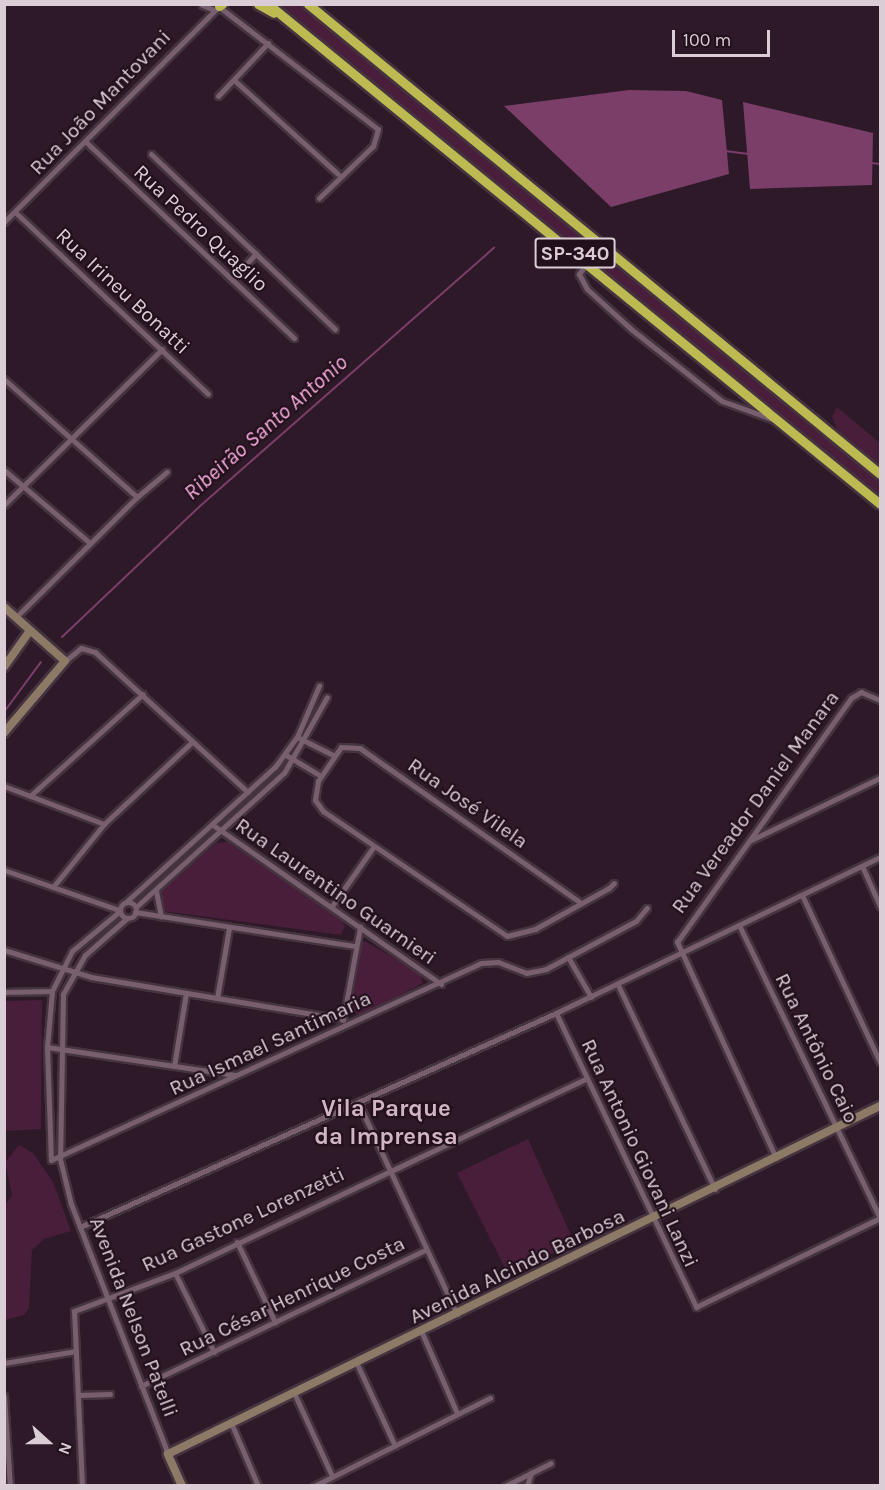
<!DOCTYPE html>
<meta charset="utf-8">
<style>
body{margin:0}
#map{position:relative;width:885px;height:1490px;overflow:hidden;background:#2d1927;font-family:Karla,sans-serif}
div>[style]{position:absolute}
[style*='--x']{left:calc(var(--x)*1px);top:calc(var(--y)*1px);width:calc(var(--w)*1px);rotate:calc(var(--a)*1deg)}
.green>*{inset:0;background:#481e3b}
.water>*{inset:0;background:#7b3e68}
.stream>*{height:2px;margin:-1px;padding:0 1px;transform-origin:1px;border-radius:1px;background:#7b3e68}
.roads{filter:drop-shadow(2px 0 #45343f) drop-shadow(-2px 0 #45343f) drop-shadow(0 2px #45343f) drop-shadow(0 -2px #45343f)}
.street>*{height:5px;margin:-2.5px;padding:0 2.5px;transform-origin:2.5px;border-radius:2.5px;background:#785f6f}
.street>.ring{margin:-2.5px;padding:0;box-sizing:content-box;background:none;border:5px solid #785f6f;border-radius:50%}
.secondary>*{height:8px;margin:-4px;padding:0 4px;transform-origin:4px;border-radius:4px;background:#8d7a66}
.highway>*{height:9px;margin:-4.5px;padding:0 4.5px;transform-origin:4.5px;border-radius:4.5px;background:#bdba52}
span{translate:-50% -50%;white-space:nowrap;text-align:center;line-height:1.15;-webkit-text-stroke:4.5px #23101d;paint-order:stroke}
.shield-label span{padding:2px 4px;background:#23101d;border:2px solid;border-radius:4px;-webkit-text-stroke-width:0}
.shield-label{font-size:20px;color:#dbcdd6;font-weight:700}
.street-label{font-size:21px;color:#dbcdd6}
.water-label{font-size:22px;color:#f8aede;font-style:italic}
.quarter-label{font-size:24px;color:#d1b5c7;font-weight:700}
.frame{position:absolute;inset:0;border:6px solid #dbcdd6;pointer-events:none}
.north{position:absolute;left:18px;top:1412px;width:60px;height:60px;-webkit-text-stroke:4px #23101d;paint-order:stroke;rotate:111deg;font-size:16px;font-weight:700;line-height:24px;text-align:center;color:#dbcdd6}
.north::after{content:'';display:block;margin:auto;width:21px;height:27px;background:#dbcdd6;clip-path:polygon(50% 0,100% 100%,50% 72%,0 100%)}
.scale{position:absolute;left:672px;top:30px;width:98px;height:27px;box-sizing:border-box;border:3px solid #dbcdd6;border-top:0;padding-left:8px;font-size:18px;line-height:21px;white-space:nowrap;color:#dbcdd6;-webkit-text-stroke:4px #23101d;paint-order:stroke}
</style>
<div id="map">
<div class="green">
<i style="clip-path:polygon(275px 5px,302px 5px,350px 42px,880px 478px,880px 499px)"></i>
<i style="clip-path:polygon(837px 407px,880px 443px,880px 465px,837px 429px,832px 417px)"></i>
<i style="clip-path:polygon(228px 842px,339px 918px,345px 926px,341px 935px,162px 911px,159px 894px,216px 843px)"></i>
<i style="clip-path:polygon(365px 941px,420px 973px,423px 983px,360px 1016px,349px 1009px,359px 945px)"></i>
<i style="clip-path:polygon(42px 1000px,41px 1129px,5px 1131px,5px 1001px)"></i>
<i style="clip-path:polygon(528px 1139px,574px 1242px,509px 1276px,457px 1173px)"></i>
<i style="clip-path:polygon(19px 1145px,33px 1153px,53px 1182px,71px 1231px,44px 1239px,32px 1250px,29px 1308px,24px 1315px,5px 1320px,5px 1205px,12px 1195px,5px 1162px)"></i>
</div>
<div class="water">
<i style="clip-path:polygon(629px 90px,686px 91px,722px 100px,729px 174px,611px 207px,504px 106px)"></i>
<i style="clip-path:polygon(743px 102px,873px 133px,872px 185px,750px 189px)"></i>
</div>
<div class="stream">
<i style="--x:725;--y:151;--w:24;--a:7"></i>
<i style="--x:871;--y:163;--w:9;--a:6"></i>
<i style="--x:62;--y:637;--w:189;--a:-43.5"></i>
<i style="--x:199;--y:507;--w:393;--a:-41.3"></i>
<i style="--x:4;--y:712;--w:62;--a:-53.5"></i>
</div>
<div class="roads">
<div class="street">
<i style="--x:202;--y:5;--w:11;--a:22"></i>
<i style="--x:218;--y:6;--w:202;--a:37.6"></i>
<i style="--x:378;--y:129;--w:18;--a:106"></i>
<i style="--x:373;--y:146;--w:75;--a:136.1"></i>
<i style="--x:234;--y:80;--w:140;--a:42.1"></i>
<i style="--x:218;--y:96;--w:73;--a:-46.7"></i>
<i style="--x:86;--y:142;--w:286;--a:43.3"></i>
<i style="--x:151;--y:154;--w:254;--a:43.6"></i>
<i style="--x:15;--y:212;--w:265;--a:43.3"></i>
<i style="--x:4;--y:222;--w:305;--a:-45.1"></i>
<i style="--x:587;--y:263;--w:14;--a:126"></i>
<i style="--x:579;--y:274;--w:17;--a:62"></i>
<i style="--x:587;--y:289;--w:59;--a:42.3"></i>
<i style="--x:631;--y:329;--w:116;--a:38.4"></i>
<i style="--x:722;--y:401;--w:56;--a:19.7"></i>
<i style="--x:232;--y:280;--w:36;--a:-48"></i>
<i style="--x:4;--y:379;--w:178;--a:41.6"></i>
<i style="--x:137;--y:497;--w:39;--a:-40"></i>
<i style="--x:4;--y:470;--w:113;--a:40.3"></i>
<i style="--x:4;--y:505;--w:222;--a:-44.6"></i>
<i style="--x:16;--y:617;--w:170;--a:-44.8"></i>
<i style="--x:65;--y:661;--w:21;--a:-39"></i>
<i style="--x:81;--y:648;--w:15;--a:16"></i>
<i style="--x:95;--y:652;--w:207;--a:42.5"></i>
<i style="--x:297;--y:737;--w:42;--a:26.6"></i>
<i style="--x:286;--y:755;--w:41;--a:31"></i>
<i style="--x:4;--y:786;--w:107;--a:20.8"></i>
<i style="--x:30;--y:796;--w:152;--a:-42.1"></i>
<i style="--x:213;--y:825;--w:278;--a:34.9"></i>
<i style="--x:749;--y:841;--w:145;--a:-25.7"></i>
<i style="--x:862;--y:866;--w:44;--a:65.8"></i>
<i style="--x:4;--y:870;--w:122;--a:19.2"></i>
<i style="--x:53;--y:887;--w:81;--a:-51"></i>
<i style="--x:104;--y:824;--w:120;--a:-43"></i>
<i style="--x:156;--y:891;--w:26;--a:79"></i>
<i style="--x:802;--y:895;--w:184;--a:65"></i>
<i style="--x:127;--y:901;--w:200;--a:-42.2"></i>
<i style="--x:275;--y:767;--w:37;--a:-54"></i>
<i style="--x:297;--y:737;--w:56;--a:-66.7"></i>
<i class="ring" style="left:120px;top:902px;width:11px;height:11px"></i>
<i style="--x:581;--y:903;--w:270;--a:-145"></i>
<i style="--x:360;--y:748;--w:19;--a:-177"></i>
<i style="--x:341;--y:747;--w:41;--a:124.1"></i>
<i style="--x:318;--y:781;--w:19;--a:99"></i>
<i style="--x:315;--y:800;--w:14;--a:54"></i>
<i style="--x:323;--y:811;--w:222;--a:34.2"></i>
<i style="--x:507;--y:936;--w:29;--a:-14"></i>
<i style="--x:535;--y:929;--w:85;--a:-29"></i>
<i style="--x:609;--y:888;--w:7;--a:-45"></i>
<i style="--x:332;--y:906;--w:73;--a:-55"></i>
<i style="--x:136;--y:907;--w:200;--a:-42.2"></i>
<i style="--x:284;--y:773;--w:87;--a:-60.5"></i>
<i style="--x:120;--y:911;--w:62;--a:140.2"></i>
<i style="--x:72;--y:951;--w:45;--a:116.6"></i>
<i style="--x:52;--y:991;--w:56;--a:95.1"></i>
<i style="--x:47;--y:1047;--w:113;--a:88"></i>
<i style="--x:51;--y:1160;--w:473;--a:-24.6"></i>
<i style="--x:481;--y:963;--w:17;--a:-3"></i>
<i style="--x:498;--y:962;--w:30;--a:21"></i>
<i style="--x:526;--y:973;--w:20;--a:-11"></i>
<i style="--x:546;--y:969;--w:102;--a:-28.1"></i>
<i style="--x:636;--y:921;--w:17;--a:-50"></i>
<i style="--x:135;--y:912;--w:223;--a:8.8"></i>
<i style="--x:127;--y:918;--w:56;--a:138.6"></i>
<i style="--x:85;--y:955;--w:45;--a:119.4"></i>
<i style="--x:63;--y:994;--w:165;--a:91"></i>
<i style="--x:60;--y:1159;--w:46;--a:76.3"></i>
<i style="--x:71;--y:1204;--w:268;--a:68.8"></i>
<i style="--x:739;--y:925;--w:325;--a:64.3"></i>
<i style="--x:4;--y:950;--w:91;--a:17.2"></i>
<i style="--x:91;--y:977;--w:255;--a:9.5"></i>
<i style="--x:568;--y:957;--w:46;--a:60.1"></i>
<i style="--x:618;--y:985;--w:226;--a:64.6"></i>
<i style="--x:4;--y:992;--w:48;--a:-1.2"></i>
<i style="--x:217;--y:998;--w:71;--a:-80.3"></i>
<i style="--x:556;--y:1013;--w:326;--a:64.5"></i>
<i style="--x:696;--y:1307;--w:204;--a:-25.8"></i>
<i style="--x:343;--y:1020;--w:95;--a:-79.6"></i>
<i style="--x:47;--y:1047;--w:190;--a:8.5"></i>
<i style="--x:174;--y:1066;--w:74;--a:-80.7"></i>
<i style="--x:359;--y:1104;--w:232;--a:65"></i>
<i style="--x:776;--y:1158;--w:238;--a:-114.6"></i>
<i style="--x:677;--y:942;--w:300;--a:-54.5"></i>
<i style="--x:851;--y:698;--w:12;--a:-31"></i>
<i style="--x:861;--y:692;--w:21;--a:23"></i>
<i style="--x:80;--y:1227;--w:522;--a:-24.21"></i>
<i style="--x:556;--y:1013;--w:360;--a:-25.7"></i>
<i style="--x:237;--y:1242;--w:89;--a:64.6"></i>
<i style="--x:175;--y:1273;--w:88;--a:63.7"></i>
<i style="--x:422;--y:1333;--w:87;--a:66.4"></i>
<i style="--x:4;--y:1363;--w:73;--a:-9.5"></i>
<i style="--x:357;--y:1364;--w:90;--a:65.1"></i>
<i style="--x:141;--y:1386;--w:315;--a:-25.6"></i>
<i style="--x:78;--y:1395;--w:32;--a:-2"></i>
<i style="--x:295;--y:1395;--w:89;--a:65.4"></i>
<i style="--x:4;--y:1396;--w:90;--a:86.2"></i>
<i style="--x:232;--y:1425;--w:66;--a:66.9"></i>
<i style="--x:82;--y:1486;--w:175;--a:-92.6"></i>
<i style="--x:74;--y:1311;--w:108;--a:-20.6"></i>
<i style="--x:175;--y:1273;--w:454;--a:-25.3"></i>
<i style="--x:314;--y:1486;--w:197;--a:-26.6"></i>
<i style="--x:505;--y:1486;--w:51;--a:-26.6"></i>
<i style="--x:527;--y:1486;--w:14;--a:-73"></i>
</div>
<div class="secondary">
<i style="--x:4;--y:607;--w:81;--a:41.5"></i>
<i style="--x:65;--y:661;--w:94;--a:130.3"></i>
<i style="--x:4;--y:667;--w:43;--a:-54.5"></i>
<i style="--x:182;--y:1486;--w:35;--a:-114"></i>
<i style="--x:168;--y:1454;--w:792;--a:-26.05"></i>
</div>
<div class="highway">
<i style="--x:258;--y:4;--w:18;--a:29"></i>
<i style="--x:268;--y:4;--w:790;--a:39.25"></i>
<i style="--x:308;--y:4;--w:740;--a:39.41"></i>
<i style="--x:219;--y:6;--w:4;--a:-34"></i>
</div>
</div>
<div class="shield-label">
<span style="left:575px;top:253px">SP-340</span>
</div>
<div class="street-label">
<span style="left:100px;top:102px;rotate:-46deg">Rua João Mantovani</span>
<span style="left:201px;top:228px;rotate:43deg">Rua Pedro Quaglio</span>
<span style="left:123px;top:291px;rotate:43deg">Rua Irineu Bonatti</span>
<span style="left:755px;top:802px;rotate:-54deg">Rua Vereador Daniel Manara</span>
<span style="left:468px;top:803px;rotate:35deg">Rua José Vilela</span>
<span style="left:336px;top:891px;rotate:35deg">Rua Laurentino Guarnieri</span>
<span style="left:270px;top:1043px;rotate:-25deg">Rua Ismael Santimaria</span>
<span style="left:817px;top:1048px;rotate:64deg">Rua Antônio Caio</span>
<span style="left:640px;top:1153px;rotate:65deg">Rua Antonio Giovani Lanzi</span>
<span style="left:243px;top:1219px;rotate:-25deg">Rua Gastone Lorenzetti</span>
<span style="left:517px;top:1266px;rotate:-26deg">Avenida Alcindo Barbosa</span>
<span style="left:292px;top:1296px;rotate:-26deg">Rua César Henrique Costa</span>
<span style="left:134px;top:1317px;rotate:69deg">Avenida Nelson Patelli</span>
</div>
<div class="water-label">
<span style="left:266px;top:428px;rotate:-41deg">Ribeirão Santo Antonio</span>
</div>
<div class="quarter-label">
<span style="left:386px;top:1123px">Vila Parque<br>da Imprensa</span>
</div>
<div class="frame"></div>
<div class="north">N</div>
<div class="scale">100 m</div>
</div>
